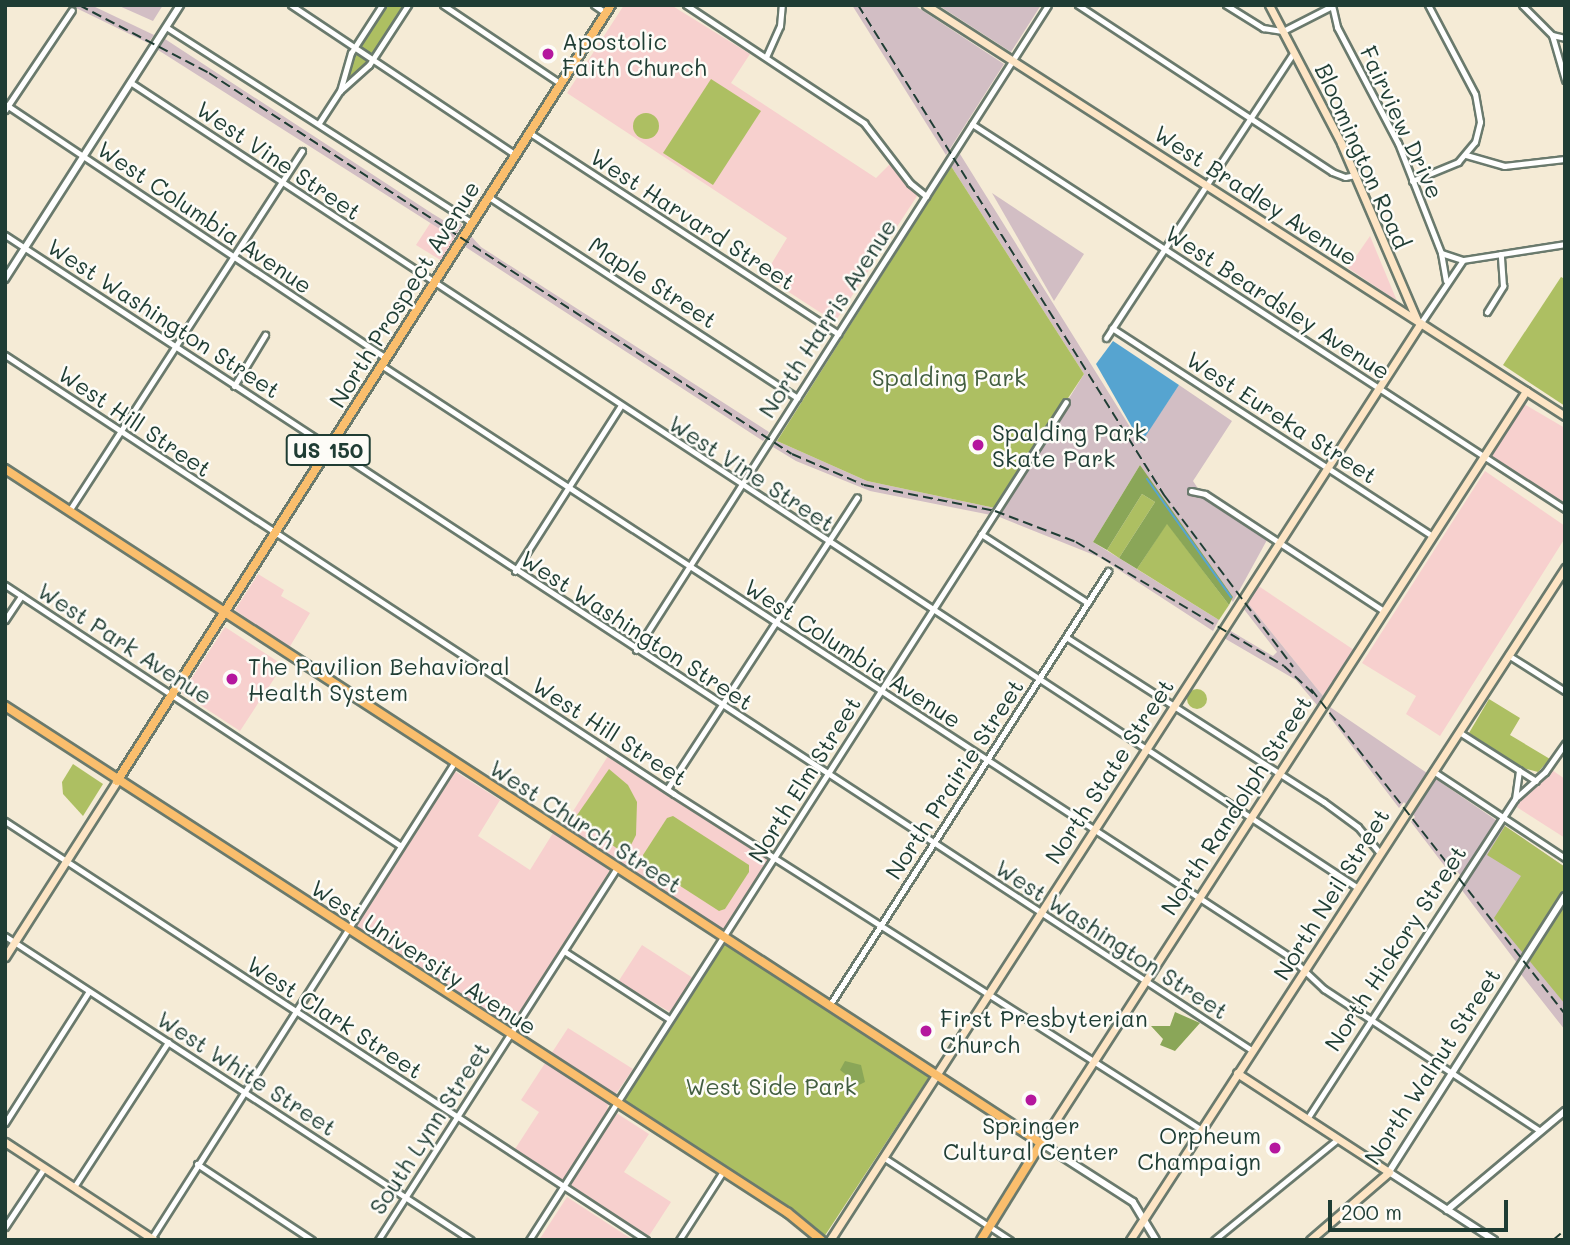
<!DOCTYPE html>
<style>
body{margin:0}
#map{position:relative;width:1570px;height:1245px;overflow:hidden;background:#f5ebd6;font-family:Mali,sans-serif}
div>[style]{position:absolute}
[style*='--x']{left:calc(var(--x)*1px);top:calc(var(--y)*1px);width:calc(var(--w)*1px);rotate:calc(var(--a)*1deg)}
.built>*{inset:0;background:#f7d0ce}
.industrial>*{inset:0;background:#d2bec4}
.green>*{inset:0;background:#adbf62}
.round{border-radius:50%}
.forest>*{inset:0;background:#8aa658}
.water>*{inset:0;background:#56a4d0}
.stream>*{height:2px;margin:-1px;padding:0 1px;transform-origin:1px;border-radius:1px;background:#56a4d0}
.roads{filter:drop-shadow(2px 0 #6a7a6d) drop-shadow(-2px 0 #6a7a6d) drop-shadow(0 2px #6a7a6d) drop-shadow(0 -2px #6a7a6d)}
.minor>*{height:5px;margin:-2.5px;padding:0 2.5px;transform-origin:2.5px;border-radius:2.5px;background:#fff}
.tertiary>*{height:6px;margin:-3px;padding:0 3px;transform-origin:3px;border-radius:3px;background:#fff}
.secondary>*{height:7px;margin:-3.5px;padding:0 3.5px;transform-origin:3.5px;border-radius:3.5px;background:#fde5c5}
.primary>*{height:8px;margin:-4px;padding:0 4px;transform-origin:4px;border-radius:4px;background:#fabe6d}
.rail>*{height:2px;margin-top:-1px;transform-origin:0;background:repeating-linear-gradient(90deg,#1f3d34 0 10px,transparent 0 15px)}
.dots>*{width:19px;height:19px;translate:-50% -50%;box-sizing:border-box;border:4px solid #fdfcf7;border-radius:50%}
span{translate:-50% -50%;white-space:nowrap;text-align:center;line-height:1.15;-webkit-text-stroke:5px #fdfcf7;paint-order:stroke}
.shield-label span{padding:2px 5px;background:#fdfcf7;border:2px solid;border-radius:5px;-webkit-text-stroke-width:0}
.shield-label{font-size:21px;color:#1f3d34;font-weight:700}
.poi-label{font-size:23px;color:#1f3d34}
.left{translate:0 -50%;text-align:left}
.right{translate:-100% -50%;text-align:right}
.street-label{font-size:23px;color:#1f3d34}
.park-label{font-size:23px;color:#425e40}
.frame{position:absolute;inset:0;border:7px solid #1f3d34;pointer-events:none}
.scale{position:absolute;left:1328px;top:1200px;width:180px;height:32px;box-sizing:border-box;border:4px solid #1f3d34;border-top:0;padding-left:9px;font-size:21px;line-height:24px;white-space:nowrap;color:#1f3d34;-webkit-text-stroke:5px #fdfcf7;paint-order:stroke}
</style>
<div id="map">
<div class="built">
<i style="clip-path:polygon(624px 5px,671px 5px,750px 54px,731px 83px,876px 178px,892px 162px,919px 193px,835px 322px,764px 276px,787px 238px,567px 93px)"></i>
<i style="clip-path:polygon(431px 222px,456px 239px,442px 261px,416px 245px)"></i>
<i style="clip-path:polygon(1370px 236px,1397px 301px,1348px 268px)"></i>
<i style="clip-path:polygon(1524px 404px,1565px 428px,1565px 507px,1489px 457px)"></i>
<i style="clip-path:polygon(1485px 471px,1565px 526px,1565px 538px,1440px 736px,1406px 714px,1416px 696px,1362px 663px)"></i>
<i style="clip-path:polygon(258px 574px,284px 590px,281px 596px,310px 613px,289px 648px,235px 610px)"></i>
<i style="clip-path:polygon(1257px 585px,1354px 650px,1323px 696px,1247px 602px)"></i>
<i style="clip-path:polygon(225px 627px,283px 665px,240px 731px,182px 693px)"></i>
<i style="clip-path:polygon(608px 756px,768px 860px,722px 931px,563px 827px)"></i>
<i style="clip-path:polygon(453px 770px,500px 800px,478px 836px,530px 870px,553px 833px,610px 870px,509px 1030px,351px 928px)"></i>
<i style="clip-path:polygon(1552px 770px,1565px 779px,1565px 838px,1515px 806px)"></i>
<i style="clip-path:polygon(642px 945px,693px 978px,670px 1012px,618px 982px)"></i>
<i style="clip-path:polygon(568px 1028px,633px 1069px,607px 1107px,649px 1134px,624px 1172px,671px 1202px,649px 1236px,515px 1149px,539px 1112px,521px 1100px)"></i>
<i style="clip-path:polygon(567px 1197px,633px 1240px,539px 1240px)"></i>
</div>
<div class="industrial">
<i style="clip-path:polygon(70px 5px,91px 5px,154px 35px,148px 43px)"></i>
<i style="clip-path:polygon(117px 5px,163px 5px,153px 21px)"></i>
<i style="clip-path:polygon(852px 5px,914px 5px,1004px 64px,946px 155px)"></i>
<i style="clip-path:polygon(938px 5px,1041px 5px,1011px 52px)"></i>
<i style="clip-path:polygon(165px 39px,433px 214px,448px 223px,453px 217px,462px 225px,454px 238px,158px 50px)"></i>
<i style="clip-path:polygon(960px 154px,1140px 443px,1179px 385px,1232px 421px,1193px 481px,1205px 499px,1267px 540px,1233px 602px,1140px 465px,1093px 542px,1219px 620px,1213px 631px,1099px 557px,997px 516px,1084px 374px,951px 166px)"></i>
<i style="clip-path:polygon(992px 193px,1084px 254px,1054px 301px)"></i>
<i style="clip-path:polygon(471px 236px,481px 247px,769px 432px,763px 441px,464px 246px)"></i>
<i style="clip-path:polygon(777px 441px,867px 481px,995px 508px,991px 515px,870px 491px,796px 461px,773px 447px)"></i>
<i style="clip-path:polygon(1247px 602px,1323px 696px,1317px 705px,1296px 680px,1224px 638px,1229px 630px,1273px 656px,1277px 652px,1243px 608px)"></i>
<i style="clip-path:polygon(1330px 707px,1565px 867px,1565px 1030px,1520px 973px,1527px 961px,1522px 955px,1517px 963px,1461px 889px,1465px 882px,1457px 871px,1453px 877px,1411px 822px,1415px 817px,1404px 802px,1399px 808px,1329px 716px)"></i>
</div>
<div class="green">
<i style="clip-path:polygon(385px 5px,405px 5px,365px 66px,346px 82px,352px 59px)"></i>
<i style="clip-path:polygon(711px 79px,761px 111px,713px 185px,663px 153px)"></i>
<i class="round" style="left:633px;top:113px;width:26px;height:26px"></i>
<i style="clip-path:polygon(951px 166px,1084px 374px,995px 508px,867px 481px,777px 441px)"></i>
<i style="clip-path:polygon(1561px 277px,1565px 279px,1565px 406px,1503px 365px)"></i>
<i style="clip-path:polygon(1142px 494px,1155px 502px,1119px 558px,1107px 550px)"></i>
<i style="clip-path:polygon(1167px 523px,1229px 605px,1219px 620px,1137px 569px)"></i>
<i class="round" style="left:1187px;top:689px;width:20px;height:20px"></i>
<i style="clip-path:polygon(1489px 699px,1520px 718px,1510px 735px,1550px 759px,1538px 772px,1523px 768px,1469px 733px)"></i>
<i style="clip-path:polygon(73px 764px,103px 784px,83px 816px,63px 794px,62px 782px)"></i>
<i style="clip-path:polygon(609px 769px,628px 785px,637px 802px,636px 835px,626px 855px,575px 818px)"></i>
<i style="clip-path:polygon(673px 816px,749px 865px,749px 872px,725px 909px,719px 911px,643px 862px,643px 855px,667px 818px)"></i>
<i style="clip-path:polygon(1505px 826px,1565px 867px,1565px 1004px,1494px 918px,1521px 876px,1487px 855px)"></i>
<i style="clip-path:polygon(724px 944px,929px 1077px,824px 1237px,788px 1208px,623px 1102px)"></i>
</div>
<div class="forest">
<i style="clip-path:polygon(1140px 465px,1233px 597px,1229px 605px,1167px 524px,1137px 569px,1119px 558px,1155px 502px,1142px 494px,1107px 550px,1093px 542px)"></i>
<i style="clip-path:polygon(1175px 1012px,1200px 1023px,1175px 1051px,1160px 1045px,1163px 1039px,1151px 1026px,1170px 1026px)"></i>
<i style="clip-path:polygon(845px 1061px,861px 1065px,865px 1082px,859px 1085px,840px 1070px)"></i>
</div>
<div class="water">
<i style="clip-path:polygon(1113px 341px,1179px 385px,1141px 443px,1096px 364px)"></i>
</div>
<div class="stream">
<i style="--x:1147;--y:479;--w:145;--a:54.6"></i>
</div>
<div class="roads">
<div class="minor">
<i style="--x:291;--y:5;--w:270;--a:33.7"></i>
<i style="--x:443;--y:5;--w:142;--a:33.8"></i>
<i style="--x:594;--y:5;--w:14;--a:34"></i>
<i style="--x:686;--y:5;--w:214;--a:33.5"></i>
<i style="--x:864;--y:123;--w:76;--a:52.5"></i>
<i style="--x:910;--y:183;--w:21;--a:39"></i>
<i style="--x:1078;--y:5;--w:304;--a:33.3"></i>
<i style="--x:1332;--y:172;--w:14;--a:21"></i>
<i style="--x:1345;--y:177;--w:10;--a:-11"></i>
<i style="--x:1226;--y:5;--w:44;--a:31.9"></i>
<i style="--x:1263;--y:28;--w:20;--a:9"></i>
<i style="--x:1283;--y:31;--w:55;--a:-27"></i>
<i style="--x:1332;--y:5;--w:23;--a:77"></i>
<i style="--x:1337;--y:27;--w:131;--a:62.3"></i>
<i style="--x:1398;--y:143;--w:118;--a:68.6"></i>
<i style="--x:1441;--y:253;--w:23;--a:18"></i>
<i style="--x:1522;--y:5;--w:42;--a:45"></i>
<i style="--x:1552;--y:35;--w:13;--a:13"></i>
<i style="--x:166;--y:27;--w:363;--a:32.6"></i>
<i style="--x:1552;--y:35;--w:47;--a:73.9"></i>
<i style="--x:766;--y:57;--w:34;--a:-66"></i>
<i style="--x:780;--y:26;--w:21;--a:-85"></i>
<i style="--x:130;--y:82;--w:1469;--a:33.28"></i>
<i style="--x:340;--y:91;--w:40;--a:-74"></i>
<i style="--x:351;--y:53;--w:57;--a:-57.1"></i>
<i style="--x:5;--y:104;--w:458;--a:33.7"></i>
<i style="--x:5;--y:110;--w:120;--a:-56.2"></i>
<i style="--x:319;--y:123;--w:38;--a:-57"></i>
<i style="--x:340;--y:91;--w:39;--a:-42"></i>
<i style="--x:369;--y:65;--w:72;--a:-57"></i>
<i style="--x:972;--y:124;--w:707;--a:32.99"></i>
<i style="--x:530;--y:133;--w:368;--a:33.1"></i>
<i style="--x:1466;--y:155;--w:40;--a:16"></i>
<i style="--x:1504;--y:166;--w:61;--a:-6.5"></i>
<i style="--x:1412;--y:181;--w:50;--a:-22.4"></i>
<i style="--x:1458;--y:162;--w:26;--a:-50"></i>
<i style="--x:1475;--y:142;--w:21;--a:-76"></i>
<i style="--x:1480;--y:122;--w:28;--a:-100"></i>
<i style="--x:1475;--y:94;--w:101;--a:-117.8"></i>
<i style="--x:489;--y:197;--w:368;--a:33.1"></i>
<i style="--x:5;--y:235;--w:1491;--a:33.18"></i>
<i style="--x:1441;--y:253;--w:28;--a:80"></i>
<i style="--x:1487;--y:312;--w:31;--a:-58"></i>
<i style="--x:1503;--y:286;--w:32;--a:-94"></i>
<i style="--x:1420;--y:324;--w:77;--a:-56.1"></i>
<i style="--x:1463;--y:260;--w:103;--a:-8.9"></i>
<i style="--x:1112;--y:328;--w:382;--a:33"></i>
<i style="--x:1106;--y:338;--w:342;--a:-56.7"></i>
<i style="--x:5;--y:355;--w:800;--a:33.27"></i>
<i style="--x:674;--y:794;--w:624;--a:32.49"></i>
<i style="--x:381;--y:365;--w:1085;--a:33.07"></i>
<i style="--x:1290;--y:957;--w:47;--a:43.3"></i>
<i style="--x:1324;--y:989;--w:258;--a:33.3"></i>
<i style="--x:234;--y:386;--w:60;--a:-58.7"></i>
<i style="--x:1191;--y:491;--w:14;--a:12"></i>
<i style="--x:1205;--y:494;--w:214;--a:33.2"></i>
<i style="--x:69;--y:511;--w:429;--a:-57.1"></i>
<i style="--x:981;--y:534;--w:127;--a:32.8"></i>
<i style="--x:515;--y:571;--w:195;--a:-57.4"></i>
<i style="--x:5;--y:585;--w:474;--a:33.4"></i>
<i style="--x:5;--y:620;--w:29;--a:-56"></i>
<i style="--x:1066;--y:637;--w:306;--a:32.6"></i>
<i style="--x:1324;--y:802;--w:42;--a:36.3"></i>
<i style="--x:1358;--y:827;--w:34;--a:50"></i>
<i style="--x:636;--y:650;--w:765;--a:-57.43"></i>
<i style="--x:1508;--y:655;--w:67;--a:32.3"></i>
<i style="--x:1459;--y:732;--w:91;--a:32.5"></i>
<i style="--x:1433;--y:771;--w:158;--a:33.4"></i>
<i style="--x:667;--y:789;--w:348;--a:-56.9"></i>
<i style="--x:1517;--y:797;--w:38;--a:-42"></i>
<i style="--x:1545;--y:772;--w:35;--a:-55"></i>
<i style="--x:5;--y:821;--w:766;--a:33.17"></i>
<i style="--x:5;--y:936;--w:556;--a:33.12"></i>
<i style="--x:564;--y:951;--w:125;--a:32.9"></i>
<i style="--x:829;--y:1006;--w:517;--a:-57.32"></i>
<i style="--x:1307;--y:1119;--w:382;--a:-57"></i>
<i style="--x:1515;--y:799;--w:29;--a:-82"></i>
<i style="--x:5;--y:1123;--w:156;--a:-57.5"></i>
<i style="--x:883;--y:1157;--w:152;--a:33.2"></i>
<i style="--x:197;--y:1164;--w:138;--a:33.5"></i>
<i style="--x:74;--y:1187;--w:173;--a:-57"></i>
<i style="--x:5;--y:1227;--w:71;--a:-56.5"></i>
<i style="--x:151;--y:1239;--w:564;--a:-57.52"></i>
<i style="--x:378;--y:1240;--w:441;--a:-57.3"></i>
<i style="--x:529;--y:1240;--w:995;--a:-57.35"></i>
<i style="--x:679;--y:1240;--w:80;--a:-57.3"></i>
<i style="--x:1214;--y:1240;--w:160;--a:-39.2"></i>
</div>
<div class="tertiary">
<i style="--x:5;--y:279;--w:325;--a:-57.4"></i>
<i style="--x:1041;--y:1143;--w:109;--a:32.7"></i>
<i style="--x:1133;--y:1202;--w:44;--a:58.8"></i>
<i style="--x:1447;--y:1210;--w:154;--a:-40"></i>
<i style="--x:1494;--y:1240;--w:125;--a:-147.1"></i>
<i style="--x:1389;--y:1172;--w:327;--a:-57.5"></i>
</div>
<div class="secondary">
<i style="--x:926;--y:5;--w:760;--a:32.75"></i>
<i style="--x:1269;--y:5;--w:156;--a:62.4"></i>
<i style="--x:1341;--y:143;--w:193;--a:66.8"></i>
<i style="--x:5;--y:957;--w:209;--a:-57.5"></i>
<i style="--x:1237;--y:1073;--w:181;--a:33.1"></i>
<i style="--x:1389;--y:1172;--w:104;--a:139.3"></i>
<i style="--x:5;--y:1142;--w:178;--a:33.3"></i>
<i style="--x:1041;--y:1143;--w:895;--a:-57.18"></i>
<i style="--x:830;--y:1240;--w:1090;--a:-57.21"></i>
<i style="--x:1130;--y:1240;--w:801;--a:-57.08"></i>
</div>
<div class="primary">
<i style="--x:5;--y:469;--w:1236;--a:33.05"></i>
<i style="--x:1041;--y:1143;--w:114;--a:121.7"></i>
<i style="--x:5;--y:706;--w:933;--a:32.92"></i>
<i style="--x:788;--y:1213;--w:43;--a:39.3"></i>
<i style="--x:117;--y:781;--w:920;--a:-57.52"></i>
</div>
</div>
<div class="rail">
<i style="--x:79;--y:5;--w:147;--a:27.6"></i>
<i style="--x:209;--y:73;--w:696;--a:33.17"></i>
<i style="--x:792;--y:454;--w:78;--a:23.3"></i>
<i style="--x:864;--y:485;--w:134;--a:11.2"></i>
<i style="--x:995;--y:511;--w:87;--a:20.9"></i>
<i style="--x:1076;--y:542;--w:242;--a:30.8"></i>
<i style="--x:1284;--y:666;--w:45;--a:43.2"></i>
<i style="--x:858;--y:5;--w:578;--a:58.02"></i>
<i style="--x:1164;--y:495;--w:215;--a:53.1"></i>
<i style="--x:1311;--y:689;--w:412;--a:52"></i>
<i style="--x:1553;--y:1240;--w:16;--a:-40"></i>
</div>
<div class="dots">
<i style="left:548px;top:54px;background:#b5179e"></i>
<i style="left:978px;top:445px;background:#b5179e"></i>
<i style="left:232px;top:679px;background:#b5179e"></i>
<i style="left:926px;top:1031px;background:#b5179e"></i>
<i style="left:1031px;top:1100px;background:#b5179e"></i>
<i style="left:1275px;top:1148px;background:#b5179e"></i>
</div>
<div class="shield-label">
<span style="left:328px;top:450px">US 150</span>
</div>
<div class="poi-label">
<span class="left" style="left:562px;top:54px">Apostolic<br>Faith Church</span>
<span class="left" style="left:992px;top:445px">Spalding Park<br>Skate Park</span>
<span class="left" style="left:248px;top:679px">The Pavilion Behavioral<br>Health System</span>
<span class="left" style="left:940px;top:1031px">First Presbyterian<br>Church</span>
<span style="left:1031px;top:1138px">Springer<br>Cultural Center</span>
<span class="right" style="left:1261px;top:1148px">Orpheum<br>Champaign</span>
</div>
<div class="street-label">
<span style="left:1402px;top:122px;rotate:65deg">Fairview Drive</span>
<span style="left:1363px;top:156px;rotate:66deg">Bloomington Road</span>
<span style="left:279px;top:160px;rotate:34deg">West Vine Street</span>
<span style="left:1256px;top:195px;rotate:33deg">West Bradley Avenue</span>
<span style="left:205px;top:217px;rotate:34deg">West Columbia Avenue</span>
<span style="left:693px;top:219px;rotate:33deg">West Harvard Street</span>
<span style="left:653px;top:282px;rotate:33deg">Maple Street</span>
<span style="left:404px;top:294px;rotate:-58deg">North Prospect Avenue</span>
<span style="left:1278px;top:302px;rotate:33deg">West Beardsley Avenue</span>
<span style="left:164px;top:318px;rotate:33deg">West Washington Street</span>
<span style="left:827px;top:318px;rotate:-57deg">North Harris Avenue</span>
<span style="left:1282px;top:417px;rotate:33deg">West Eureka Street</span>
<span style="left:135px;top:421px;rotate:34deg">West Hill Street</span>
<span style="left:752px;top:473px;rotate:33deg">West Vine Street</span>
<span style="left:637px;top:630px;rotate:33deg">West Washington Street</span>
<span style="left:125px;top:643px;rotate:33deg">West Park Avenue</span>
<span style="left:853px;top:653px;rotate:33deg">West Columbia Avenue</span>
<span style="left:610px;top:731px;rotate:33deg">West Hill Street</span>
<span style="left:1109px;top:771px;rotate:-57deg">North State Street</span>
<span style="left:804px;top:779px;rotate:-58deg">North Elm Street</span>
<span style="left:954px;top:779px;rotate:-57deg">North Prairie Street</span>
<span style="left:1236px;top:805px;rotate:-57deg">North Randolph Street</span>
<span style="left:586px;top:826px;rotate:33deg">West Church Street</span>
<span style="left:1331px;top:894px;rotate:-58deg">North Neil Street</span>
<span style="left:1112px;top:939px;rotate:33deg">West Washington Street</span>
<span style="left:1395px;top:948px;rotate:-57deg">North Hickory Street</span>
<span style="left:424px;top:957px;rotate:33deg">West University Avenue</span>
<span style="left:335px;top:1017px;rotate:33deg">West Clark Street</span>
<span style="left:1432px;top:1066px;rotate:-57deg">North Walnut Street</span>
<span style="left:247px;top:1073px;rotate:33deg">West White Street</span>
<span style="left:429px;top:1128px;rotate:-57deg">South Lynn Street</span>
</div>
<div class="park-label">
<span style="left:949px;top:377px">Spalding Park</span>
<span style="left:771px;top:1086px">West Side Park</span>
</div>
<div class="frame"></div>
<div class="scale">200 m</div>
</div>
